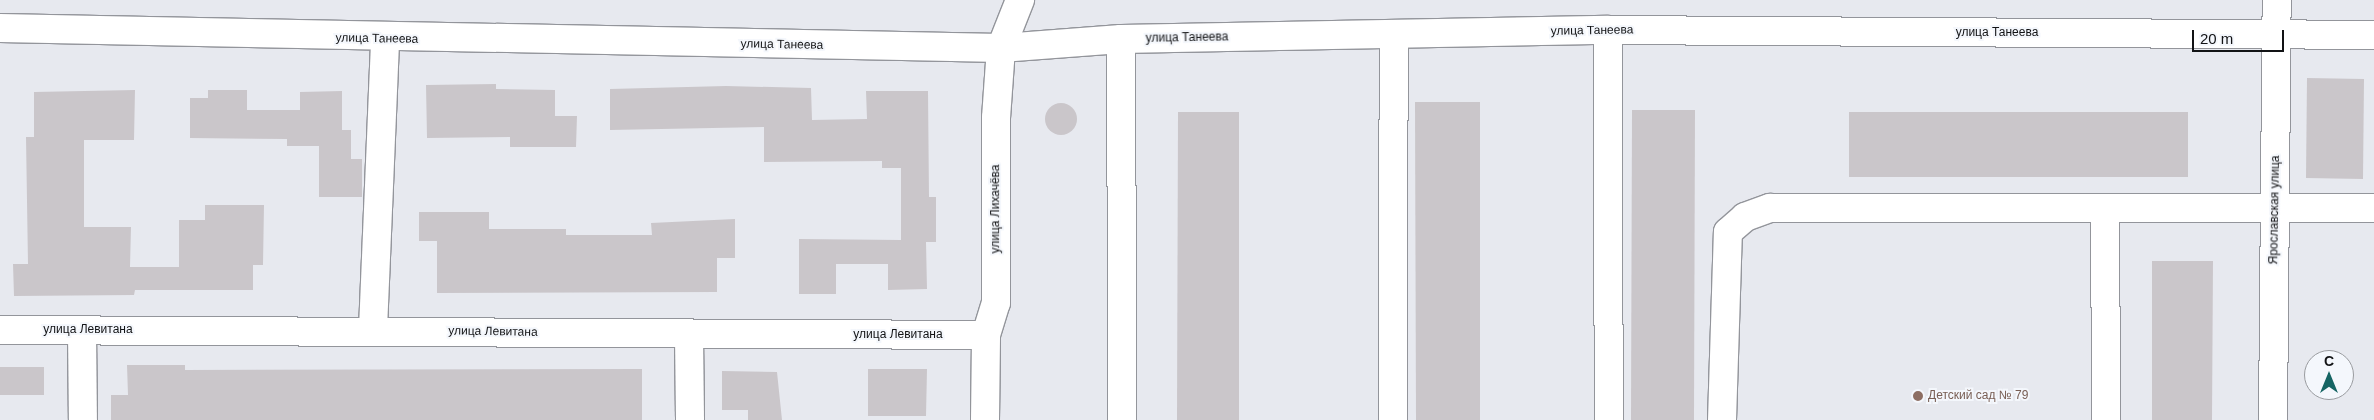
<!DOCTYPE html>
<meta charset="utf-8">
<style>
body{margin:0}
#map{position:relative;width:2374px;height:420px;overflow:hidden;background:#e7e9ef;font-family:Helvetica,sans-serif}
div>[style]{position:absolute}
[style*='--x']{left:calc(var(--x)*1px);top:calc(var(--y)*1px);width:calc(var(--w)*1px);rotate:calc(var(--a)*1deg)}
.building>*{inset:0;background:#cac6ca}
.round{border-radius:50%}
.roads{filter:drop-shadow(1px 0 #93959b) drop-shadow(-1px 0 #93959b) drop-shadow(0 1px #93959b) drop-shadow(0 -1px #93959b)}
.minor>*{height:28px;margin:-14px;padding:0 14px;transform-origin:14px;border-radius:14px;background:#fff}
.dots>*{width:14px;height:14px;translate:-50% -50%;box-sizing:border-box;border:2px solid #f4f7fc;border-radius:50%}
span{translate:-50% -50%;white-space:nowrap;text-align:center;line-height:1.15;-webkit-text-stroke:4px #f4f7fc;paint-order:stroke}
.street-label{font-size:12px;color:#121315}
.education-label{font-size:12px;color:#785e54}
.left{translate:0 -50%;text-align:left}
.north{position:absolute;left:2304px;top:350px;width:50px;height:50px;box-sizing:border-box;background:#f4f7fc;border:1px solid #9a9ca0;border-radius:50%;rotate:0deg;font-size:14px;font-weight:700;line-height:20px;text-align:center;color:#121315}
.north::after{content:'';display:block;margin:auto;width:18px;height:22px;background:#156463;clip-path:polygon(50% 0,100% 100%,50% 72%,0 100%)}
.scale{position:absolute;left:2192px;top:30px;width:92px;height:22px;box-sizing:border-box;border:2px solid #121315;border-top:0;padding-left:6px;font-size:15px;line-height:18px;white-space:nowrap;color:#121315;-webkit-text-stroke:4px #f4f7fc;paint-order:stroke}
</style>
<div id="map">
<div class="building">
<i style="clip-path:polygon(2307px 78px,2364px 79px,2363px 179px,2306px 178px)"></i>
<i style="clip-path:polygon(496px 84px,496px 89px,555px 90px,555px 116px,577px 116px,576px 147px,510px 147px,510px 137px,427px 138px,426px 85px)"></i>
<i style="clip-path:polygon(726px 86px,811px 88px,812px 120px,867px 119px,866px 91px,928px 91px,929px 197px,936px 197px,936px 242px,926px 242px,927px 289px,888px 290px,888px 264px,836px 264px,836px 294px,799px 294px,799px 239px,901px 240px,901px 168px,882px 168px,882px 161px,764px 162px,764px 127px,610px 130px,610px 89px)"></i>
<i style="clip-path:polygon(135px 90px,134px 140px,84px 140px,84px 227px,131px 227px,130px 267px,179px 267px,179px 220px,205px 220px,205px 205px,264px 205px,263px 265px,253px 265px,253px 290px,135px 290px,134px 295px,14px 296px,13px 264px,28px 264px,26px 137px,34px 137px,34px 92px)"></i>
<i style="clip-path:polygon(208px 90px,247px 90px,247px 110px,300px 110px,300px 92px,342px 91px,342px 130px,351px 130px,351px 159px,362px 159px,362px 197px,319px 197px,319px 146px,287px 146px,287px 139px,190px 138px,190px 98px,208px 98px)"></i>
<i style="clip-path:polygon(1415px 102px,1480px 102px,1480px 420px,1416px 420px)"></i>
<i class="round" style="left:1045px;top:103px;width:32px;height:32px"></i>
<i style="clip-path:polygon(1632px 110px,1695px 110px,1694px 420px,1631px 420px)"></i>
<i style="clip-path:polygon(1178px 112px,1239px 112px,1239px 420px,1177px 420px)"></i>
<i style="clip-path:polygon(1849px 112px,2188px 112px,2188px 177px,1849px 177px)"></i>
<i style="clip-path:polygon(419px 212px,489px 212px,489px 229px,566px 229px,566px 235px,652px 235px,651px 223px,735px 219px,735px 258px,717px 258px,717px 292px,437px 293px,437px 241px,419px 241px)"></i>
<i style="clip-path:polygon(2152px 261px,2213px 261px,2212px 420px,2152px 420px)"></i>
<i style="clip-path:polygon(127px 365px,185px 365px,185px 370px,642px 369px,642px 420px,111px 420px,111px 395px,128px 395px)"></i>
<i style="clip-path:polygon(0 367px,44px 367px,44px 395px,0 395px)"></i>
<i style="clip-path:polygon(868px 369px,927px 369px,926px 416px,868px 416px)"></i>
<i style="clip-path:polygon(722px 371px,777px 372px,782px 420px,748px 420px,748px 410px,722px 410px)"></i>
</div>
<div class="roads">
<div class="minor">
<i style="--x:0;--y:28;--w:1001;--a:1.14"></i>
<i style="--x:1001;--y:48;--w:120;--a:-4.3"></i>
<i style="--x:1121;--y:39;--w:487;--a:-1.1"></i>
<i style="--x:1608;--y:30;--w:766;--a:0.37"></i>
<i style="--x:1608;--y:30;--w:390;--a:89.9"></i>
<i style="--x:1121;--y:39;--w:381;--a:89.8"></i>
<i style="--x:2105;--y:209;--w:211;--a:89.7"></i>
<i style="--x:373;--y:329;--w:290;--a:-87.6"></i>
<i style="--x:0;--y:330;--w:986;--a:0.29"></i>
<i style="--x:82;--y:331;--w:89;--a:89.4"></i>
<i style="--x:689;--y:336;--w:84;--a:89.3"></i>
<i style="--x:985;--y:420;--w:85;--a:-89.3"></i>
<i style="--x:986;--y:335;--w:34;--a:-73"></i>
<i style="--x:996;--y:303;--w:185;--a:-90"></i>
<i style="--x:996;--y:118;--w:70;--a:-85.9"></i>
<i style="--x:1001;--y:48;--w:52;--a:-68.4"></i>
<i style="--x:1393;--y:420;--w:385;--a:-89.9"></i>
<i style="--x:1722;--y:420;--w:188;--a:-88.2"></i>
<i style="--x:1728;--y:232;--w:23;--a:-41"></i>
<i style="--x:1745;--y:217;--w:27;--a:-20"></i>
<i style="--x:1770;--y:208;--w:604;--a:0"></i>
<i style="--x:2273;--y:420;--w:420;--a:-89.5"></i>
</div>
</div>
<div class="dots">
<i style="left:1918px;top:396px;background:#8d6e63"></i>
</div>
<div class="street-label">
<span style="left:1592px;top:31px;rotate:-1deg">улица Танеева</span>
<span style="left:1997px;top:33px">улица Танеева</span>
<span style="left:1187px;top:38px;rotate:-1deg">улица Танеева</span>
<span style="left:377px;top:39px;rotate:1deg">улица Танеева</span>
<span style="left:782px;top:45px;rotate:1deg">улица Танеева</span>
<span style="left:996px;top:209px;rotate:-90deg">улица Лихачёва</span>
<span style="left:2275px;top:210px;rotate:-89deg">Ярославская улица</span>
<span style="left:88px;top:330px">улица Левитана</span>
<span style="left:493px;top:332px;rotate:1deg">улица Левитана</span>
<span style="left:898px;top:335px">улица Левитана</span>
</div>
<div class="education-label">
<span class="left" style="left:1928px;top:396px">Детский сад № 79</span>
</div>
<div class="north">С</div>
<div class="scale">20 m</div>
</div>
